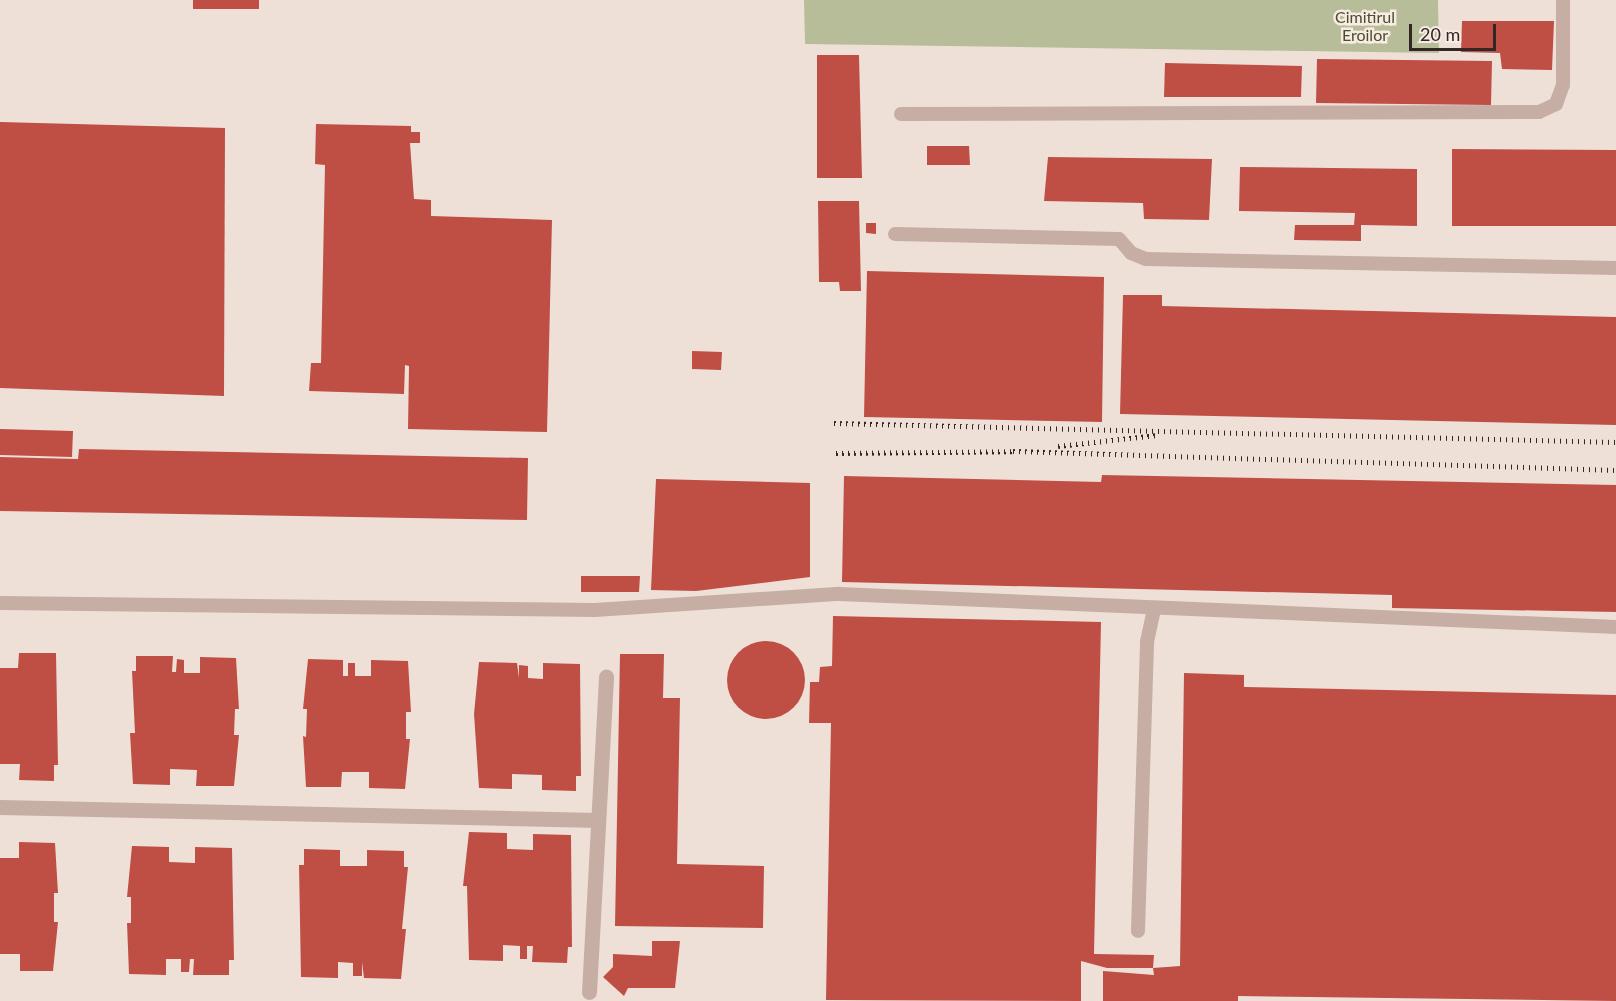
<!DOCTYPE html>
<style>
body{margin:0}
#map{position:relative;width:1616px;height:1001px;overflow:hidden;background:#efe0d7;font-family:Lato,sans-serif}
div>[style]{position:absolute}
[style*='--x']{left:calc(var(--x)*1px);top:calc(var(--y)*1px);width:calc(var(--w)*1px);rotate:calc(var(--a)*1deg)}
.green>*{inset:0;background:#b7bd98}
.building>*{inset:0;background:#bf4e45}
.round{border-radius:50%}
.service>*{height:14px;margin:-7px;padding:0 7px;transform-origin:7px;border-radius:7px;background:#c6aea4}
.minor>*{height:15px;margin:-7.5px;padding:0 7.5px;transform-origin:7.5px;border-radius:7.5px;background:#c6aea4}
.rail>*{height:4.5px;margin-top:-2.25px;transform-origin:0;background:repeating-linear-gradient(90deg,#322725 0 1.5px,transparent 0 6px)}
span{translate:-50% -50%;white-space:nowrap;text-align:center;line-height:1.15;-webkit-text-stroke:5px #f7ebe3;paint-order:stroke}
.park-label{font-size:16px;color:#474f2b}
.scale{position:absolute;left:1409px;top:24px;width:87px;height:27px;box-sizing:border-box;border:3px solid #322725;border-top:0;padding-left:8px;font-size:18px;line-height:21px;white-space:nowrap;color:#322725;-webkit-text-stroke:4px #f7ebe3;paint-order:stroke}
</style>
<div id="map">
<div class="green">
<i style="clip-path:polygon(804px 0,1438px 0,1439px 53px,805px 44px)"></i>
</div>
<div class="building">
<i style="clip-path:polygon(193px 0,259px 0,259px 9px,193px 9px)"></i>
<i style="clip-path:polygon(1462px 21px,1554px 21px,1552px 70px,1502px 69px,1500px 53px,1461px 52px)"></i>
<i style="clip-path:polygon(817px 55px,859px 55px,862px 178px,817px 178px)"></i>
<i style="clip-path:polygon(1317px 59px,1492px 61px,1491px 105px,1316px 103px)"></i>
<i style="clip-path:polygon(1165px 63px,1302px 66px,1301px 97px,1164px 97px)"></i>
<i style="clip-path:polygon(0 122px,225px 128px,224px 396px,0 388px)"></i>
<i style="clip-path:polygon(316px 124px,411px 126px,411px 132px,420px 132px,420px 143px,410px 143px,414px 199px,431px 200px,431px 216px,552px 220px,547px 432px,408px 429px,409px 366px,405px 365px,404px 394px,309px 391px,311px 363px,321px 363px,325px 165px,315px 164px)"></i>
<i style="clip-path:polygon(927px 146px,969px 146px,970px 165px,927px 165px)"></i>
<i style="clip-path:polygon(1452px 149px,1616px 150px,1616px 226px,1452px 226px)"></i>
<i style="clip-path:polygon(1048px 157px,1212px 159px,1209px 220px,1144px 219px,1143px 203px,1044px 201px)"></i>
<i style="clip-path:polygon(1240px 167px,1417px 169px,1417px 226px,1361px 225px,1361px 241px,1294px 240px,1295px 225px,1354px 225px,1355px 213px,1239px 211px)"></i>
<i style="clip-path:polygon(818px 201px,859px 201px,861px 291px,840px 291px,839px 282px,819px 282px)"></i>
<i style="clip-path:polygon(866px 223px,876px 223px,876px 234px,866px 233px)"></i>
<i style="clip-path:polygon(867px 271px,1104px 277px,1102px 422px,864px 417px)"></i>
<i style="clip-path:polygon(1123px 295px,1162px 295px,1162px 306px,1616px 317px,1616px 425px,1120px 414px)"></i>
<i style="clip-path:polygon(692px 351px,722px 352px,721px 370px,692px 369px)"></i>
<i style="clip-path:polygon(0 429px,73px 431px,72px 457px,0 455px)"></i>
<i style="clip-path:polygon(79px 449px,528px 458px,527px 520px,0 511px,0 457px,78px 459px)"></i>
<i style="clip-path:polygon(1102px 475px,1616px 485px,1616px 612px,1392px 608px,1392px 595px,842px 582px,844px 476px,1101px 482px)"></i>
<i style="clip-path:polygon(656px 479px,810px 483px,810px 577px,696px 591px,651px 590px)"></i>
<i style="clip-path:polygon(581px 576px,640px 576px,639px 592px,581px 592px)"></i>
<i style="clip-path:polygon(833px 616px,1101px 622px,1094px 954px,1154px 955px,1153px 968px,1107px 968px,1081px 961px,1081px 1001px,826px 1000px,831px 723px,809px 723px,810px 682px,819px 682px,820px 667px,832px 666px)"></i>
<i class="round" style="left:727px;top:641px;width:78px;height:78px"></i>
<i style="clip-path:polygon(19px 653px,56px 653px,58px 765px,54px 765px,54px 781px,19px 780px,20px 764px,0 764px,0 668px,18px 668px)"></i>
<i style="clip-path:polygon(620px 654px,664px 654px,663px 698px,680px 698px,677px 864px,764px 866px,763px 928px,615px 926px)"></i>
<i style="clip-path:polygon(136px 656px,173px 656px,172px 672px,176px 672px,177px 659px,184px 660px,184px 673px,200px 673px,200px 657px,236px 658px,239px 709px,235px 709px,234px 735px,239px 735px,234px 786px,196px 786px,197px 770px,170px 769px,170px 785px,133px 784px,130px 733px,135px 733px,132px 671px,136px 671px)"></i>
<i style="clip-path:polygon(308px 659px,343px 660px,343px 676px,348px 676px,348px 663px,355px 663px,355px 676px,371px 676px,371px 660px,408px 661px,411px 712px,406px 712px,406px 739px,410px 739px,405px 789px,369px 788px,369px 772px,342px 772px,341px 787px,306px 787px,303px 736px,306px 737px,307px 709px,303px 709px)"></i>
<i style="clip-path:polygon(479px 662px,517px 663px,519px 678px,519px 665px,528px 666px,528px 678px,543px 679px,543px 663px,580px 664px,581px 776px,576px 776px,576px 791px,542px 790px,542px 775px,512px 774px,512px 789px,479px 788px,474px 714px)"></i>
<i style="clip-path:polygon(1184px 673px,1244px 675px,1244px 687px,1616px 695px,1616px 1001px,1238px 996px,1238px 1001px,1103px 1001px,1103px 971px,1154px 975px,1153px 968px,1180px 966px)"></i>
<i style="clip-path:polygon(469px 832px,507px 833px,507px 849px,533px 850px,533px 834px,571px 835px,572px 947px,568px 947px,567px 963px,532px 962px,533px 946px,527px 946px,527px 959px,520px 959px,520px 946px,503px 945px,503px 961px,469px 960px,467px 886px,463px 886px)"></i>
<i style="clip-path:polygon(19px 842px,55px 843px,58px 893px,54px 893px,54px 922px,58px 922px,53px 971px,20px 971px,20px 954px,0 954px,0 858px,19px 858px)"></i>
<i style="clip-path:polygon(132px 846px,169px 847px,169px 862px,195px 863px,195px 847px,232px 848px,234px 960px,229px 960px,229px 975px,193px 975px,194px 959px,190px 959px,189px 972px,181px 972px,181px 959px,166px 959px,166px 975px,129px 974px,127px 923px,131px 923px,131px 897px,127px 897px)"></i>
<i style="clip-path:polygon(304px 849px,340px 850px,340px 866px,367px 866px,367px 850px,404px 851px,404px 867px,408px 867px,402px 929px,406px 929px,401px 979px,364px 978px,362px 962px,362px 976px,353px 976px,353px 963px,338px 962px,338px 978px,301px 977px,299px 865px,304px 865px)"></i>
<i style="clip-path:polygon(652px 941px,680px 941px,675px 988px,628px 988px,624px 996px,603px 977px,613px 967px,613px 954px,652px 956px)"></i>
</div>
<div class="service">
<i style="--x:901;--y:114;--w:638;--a:-0.18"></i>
<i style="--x:1539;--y:112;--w:19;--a:-25"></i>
<i style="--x:1556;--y:104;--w:20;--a:-70"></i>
<i style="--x:1563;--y:85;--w:85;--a:-90"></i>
<i style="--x:895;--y:234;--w:224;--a:1.3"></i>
<i style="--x:1119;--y:239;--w:18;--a:49"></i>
<i style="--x:1131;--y:253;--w:16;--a:22"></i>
<i style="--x:1146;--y:259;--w:470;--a:1.1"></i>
<i style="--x:0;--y:603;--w:595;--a:0.67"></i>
<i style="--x:595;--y:610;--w:245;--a:-3.8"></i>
<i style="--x:839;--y:594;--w:778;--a:2.43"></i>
<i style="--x:1138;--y:931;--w:289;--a:-88.2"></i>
<i style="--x:1147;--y:642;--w:34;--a:-78"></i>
</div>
<div class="minor">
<i style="--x:0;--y:807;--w:598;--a:1.25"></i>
<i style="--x:589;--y:992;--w:316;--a:-86.9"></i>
</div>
<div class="rail">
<i style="--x:834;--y:423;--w:782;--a:1.39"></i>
<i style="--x:1058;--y:446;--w:100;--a:-6.3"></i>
<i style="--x:836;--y:453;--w:177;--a:-0.6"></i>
<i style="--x:1013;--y:451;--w:603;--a:1.8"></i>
</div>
<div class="park-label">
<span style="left:1365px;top:26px">Cimitirul<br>Eroilor</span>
</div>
<div class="scale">20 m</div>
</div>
